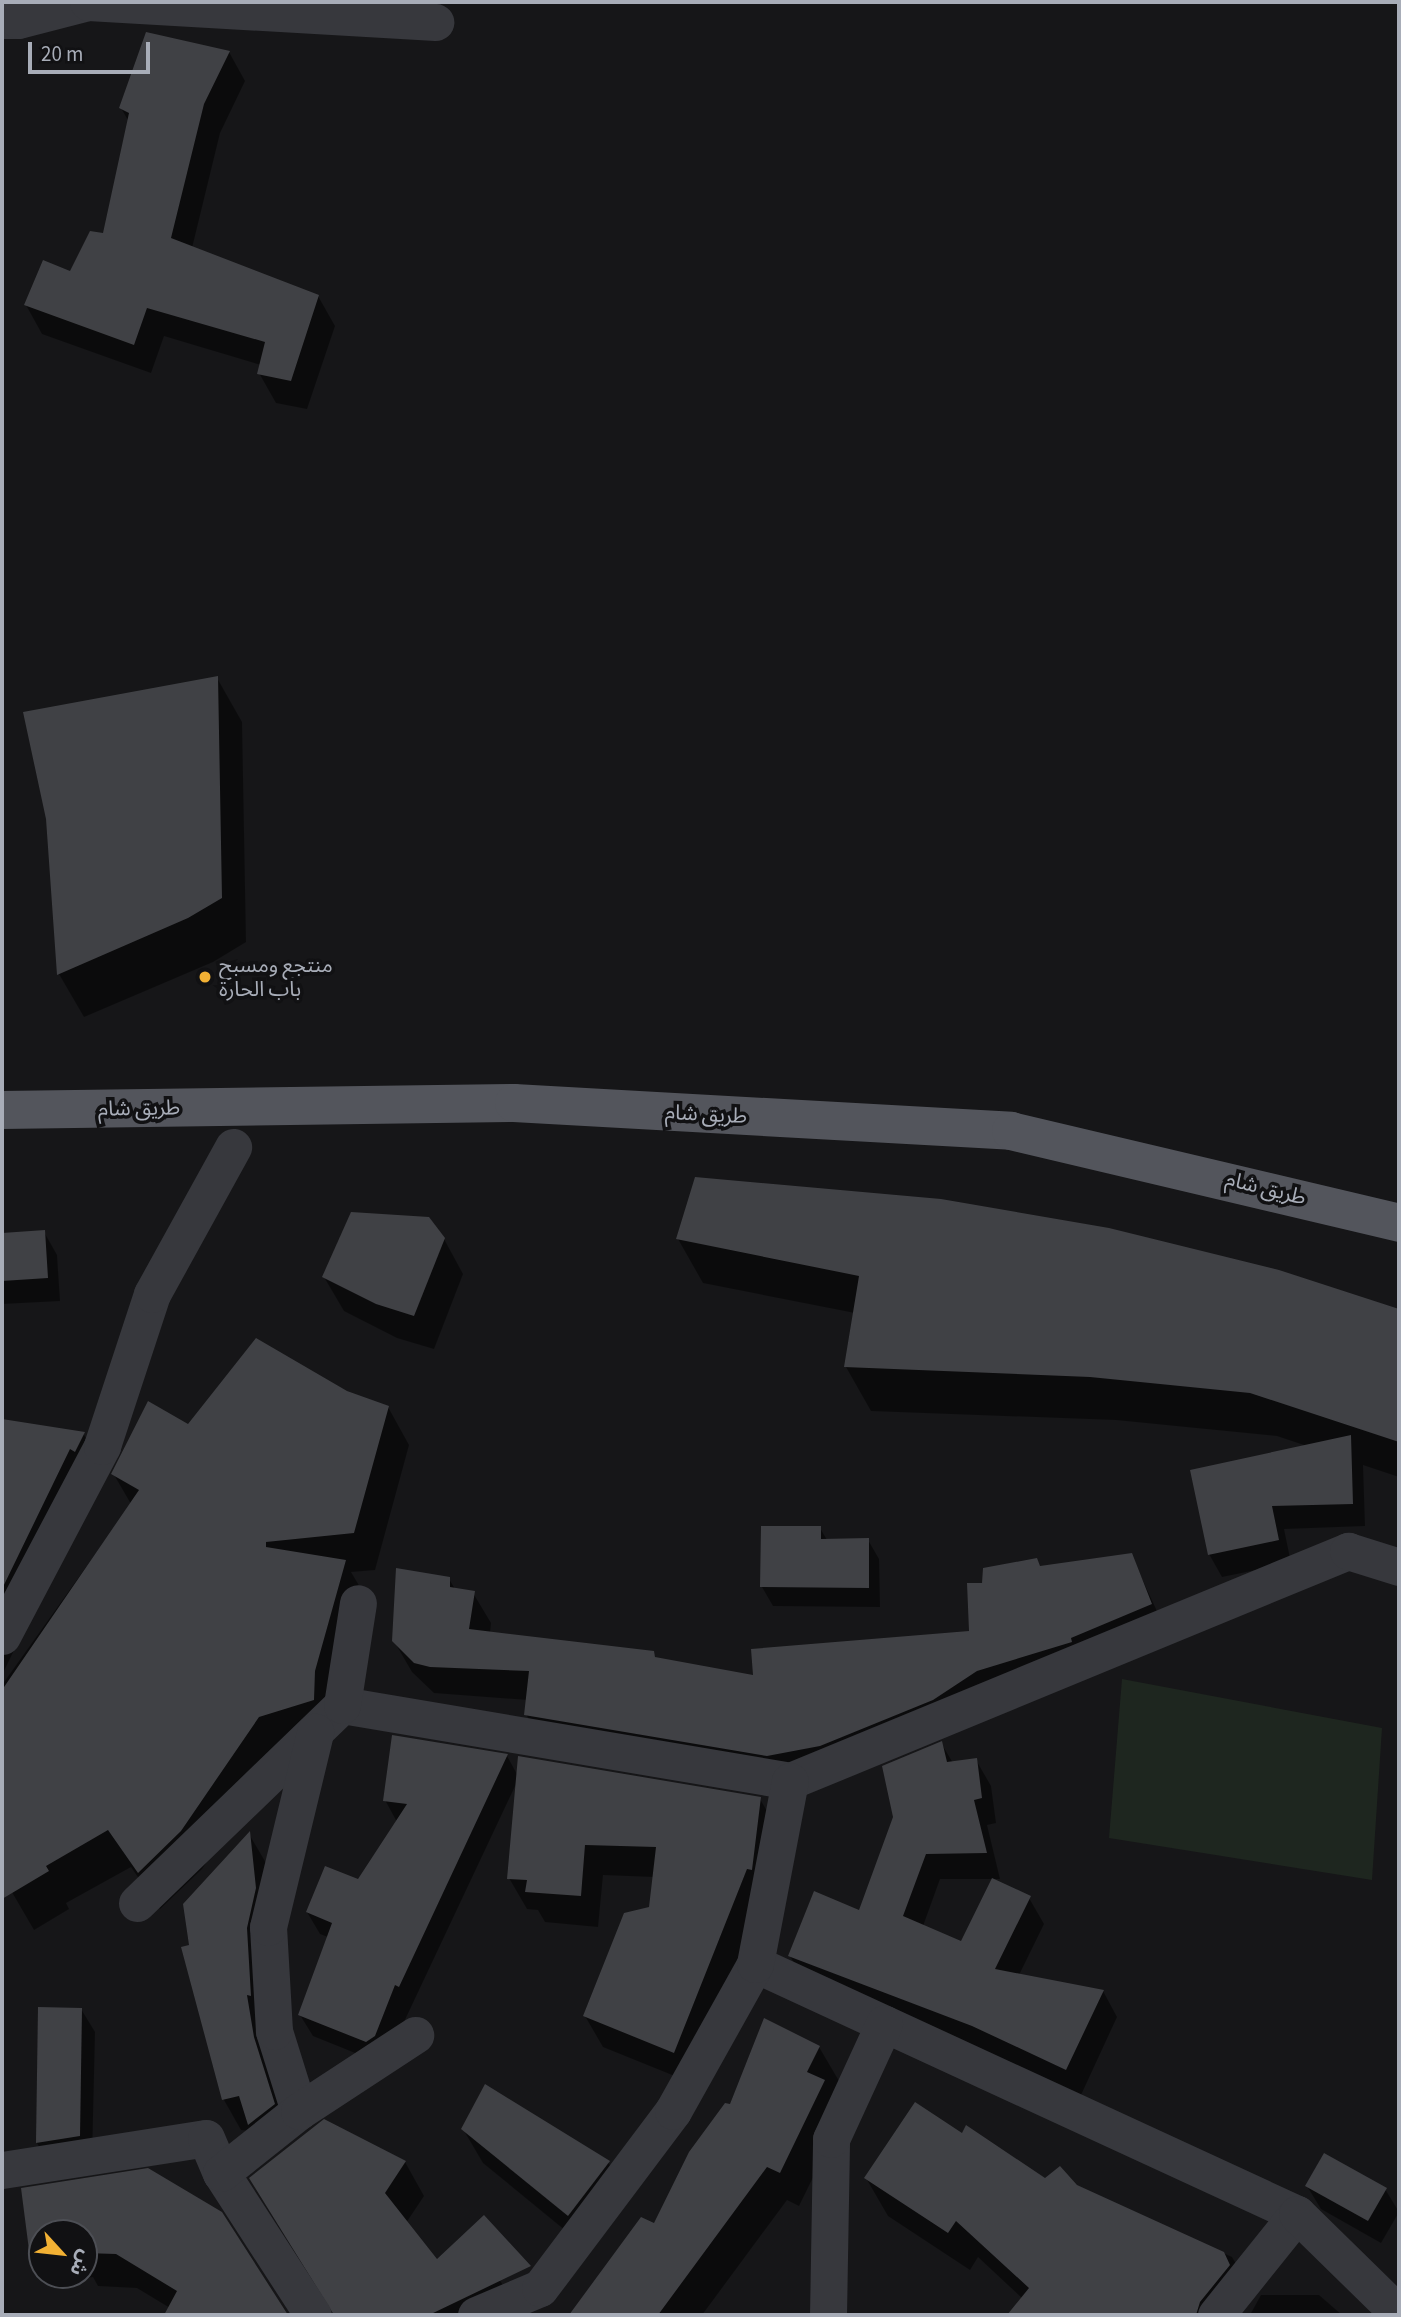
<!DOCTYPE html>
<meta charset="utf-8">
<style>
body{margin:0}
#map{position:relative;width:1401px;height:2317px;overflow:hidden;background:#161618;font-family:"Source Sans 3","Noto Sans Arabic",sans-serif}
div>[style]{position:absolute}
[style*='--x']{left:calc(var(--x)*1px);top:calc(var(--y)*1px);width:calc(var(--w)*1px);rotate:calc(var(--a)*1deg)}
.green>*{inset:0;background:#1e261f}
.shadow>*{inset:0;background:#0007}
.building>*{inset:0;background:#404145}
.street>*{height:37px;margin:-18.5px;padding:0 18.5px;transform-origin:18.5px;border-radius:18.5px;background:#37383d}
.primary>*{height:38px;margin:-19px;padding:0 19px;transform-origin:19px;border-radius:19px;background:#53555c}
.dots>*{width:19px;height:19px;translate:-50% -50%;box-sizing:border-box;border:4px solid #111113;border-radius:50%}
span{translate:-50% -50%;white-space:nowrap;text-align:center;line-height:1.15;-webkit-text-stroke:7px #111113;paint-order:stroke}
.poi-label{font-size:21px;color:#a8adb8}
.left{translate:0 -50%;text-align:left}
.street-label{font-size:21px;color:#a8adb8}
.frame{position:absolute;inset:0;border:4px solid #a8adb8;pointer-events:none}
.north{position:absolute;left:28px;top:2219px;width:70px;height:70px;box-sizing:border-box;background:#111113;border:2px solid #4d4f55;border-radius:50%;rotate:117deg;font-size:19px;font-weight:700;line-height:28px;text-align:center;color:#a8adb8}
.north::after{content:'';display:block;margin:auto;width:24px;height:32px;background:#f2b134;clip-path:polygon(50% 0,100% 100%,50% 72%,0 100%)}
.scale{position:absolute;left:28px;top:42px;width:122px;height:32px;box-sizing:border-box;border:4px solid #a8adb8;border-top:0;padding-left:9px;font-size:21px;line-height:24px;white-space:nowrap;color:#a8adb8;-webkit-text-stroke:5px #111113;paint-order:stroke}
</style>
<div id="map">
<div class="green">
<i style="clip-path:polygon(1122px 1679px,1382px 1728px,1372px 1880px,1109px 1838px)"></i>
</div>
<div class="shadow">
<i style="clip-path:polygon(229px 52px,245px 81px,220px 133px,192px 248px,318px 296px,335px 326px,307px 409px,276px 403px,259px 373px,261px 365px,164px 336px,151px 373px,42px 334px,26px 305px,71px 273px,104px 235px,129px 122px,121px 108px)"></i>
<i style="clip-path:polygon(217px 678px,242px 722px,246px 942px,213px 962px,84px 1017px,59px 974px)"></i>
<i style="clip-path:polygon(44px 1232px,57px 1255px,60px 1301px,2px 1304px,2px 1235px)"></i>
<i style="clip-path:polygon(444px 1239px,463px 1274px,434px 1349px,397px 1338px,344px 1311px,324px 1277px)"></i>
<i style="clip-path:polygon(678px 1239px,1279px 1272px,1399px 1311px,1399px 1477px,1363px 1465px,1365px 1526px,1284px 1529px,1291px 1563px,1222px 1577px,1209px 1554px,1307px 1446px,1277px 1436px,1116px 1420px,871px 1411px,846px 1367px,855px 1313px,703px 1283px)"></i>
<i style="clip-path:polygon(346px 1392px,388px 1407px,409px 1445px,375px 1570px,351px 1572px,367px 1599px,336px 1709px,280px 1754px,202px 1869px,160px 1909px,131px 1867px,66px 1903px,69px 1909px,34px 1930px,2px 1875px,2px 1685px,131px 1504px,113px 1473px,188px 1427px)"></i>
<i style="clip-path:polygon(2px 1421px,83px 1433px,106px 1473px,93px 1487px,2px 1675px)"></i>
<i style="clip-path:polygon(820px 1528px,827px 1540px,868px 1540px,879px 1559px,880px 1607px,773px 1606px,762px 1587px)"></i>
<i style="clip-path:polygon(1131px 1555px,1168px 1635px,838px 1776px,543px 1745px,526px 1714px,528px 1700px,434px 1693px,412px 1672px,394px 1641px,449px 1579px,455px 1589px,473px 1593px,491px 1623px,490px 1633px,653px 1653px,657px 1660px,755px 1677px,970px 1633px,984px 1584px,1040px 1567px)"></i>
<i style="clip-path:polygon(941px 1743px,953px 1763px,976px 1760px,991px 1786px,996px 1823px,987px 1825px,1000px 1879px,940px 1879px,923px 1926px,962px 1943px,1029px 1898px,1044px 1924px,1019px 1975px,1103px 1991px,1117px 2017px,1081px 2095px,805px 1982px,790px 1956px,860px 1912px)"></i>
<i style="clip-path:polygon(507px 1756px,518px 1776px,760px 1799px,778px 1830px,769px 1900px,692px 2083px,603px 2047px,585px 2016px,651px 1909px,654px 1877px,603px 1875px,598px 1927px,545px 1922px,538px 1910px,527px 1909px,509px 1878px,517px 1782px,387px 2058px,380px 2063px,313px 2036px,300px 2015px,328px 1937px,320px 1934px,307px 1912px,358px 1882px,397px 1822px,385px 1800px)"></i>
<i style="clip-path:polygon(249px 1834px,266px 1863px,291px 2134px,241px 2130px,224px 2100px,191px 1947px)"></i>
<i style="clip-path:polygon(40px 2008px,81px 2009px,95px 2032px,92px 2159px,50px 2166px,37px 2143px)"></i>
<i style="clip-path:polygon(819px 2047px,839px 2081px,843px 2116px,799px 2206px,787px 2200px,702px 2315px,585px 2315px,579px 2305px,655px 2225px,731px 2106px)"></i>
<i style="clip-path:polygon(325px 2121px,405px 2162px,424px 2196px,406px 2223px,436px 2262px,464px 2236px,501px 2282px,520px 2315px,333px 2315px)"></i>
<i style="clip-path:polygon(463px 2129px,608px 2162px,628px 2196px,588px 2249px,483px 2163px)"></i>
<i style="clip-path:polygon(962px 2135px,1046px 2180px,1076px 2187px,1232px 2257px,1254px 2295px,1238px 2315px,1010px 2315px,1023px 2299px,978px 2257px,970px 2270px,888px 2216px,866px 2178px)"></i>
<i style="clip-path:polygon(1307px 2186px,1385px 2189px,1399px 2212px,1381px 2243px,1321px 2209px)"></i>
<i style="clip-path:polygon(23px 2190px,220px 2214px,286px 2315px,166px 2315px,170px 2308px,137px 2288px,98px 2286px,93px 2277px,50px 2283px,46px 2275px,84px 2275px,84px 2233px,42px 2233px,42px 2269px,31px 2250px)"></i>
<i style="clip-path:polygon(1261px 2295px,1319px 2295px,1342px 2315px,1250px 2315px)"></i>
</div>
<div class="building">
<i style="clip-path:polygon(146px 32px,230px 51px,204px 104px,171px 238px,319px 295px,291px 381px,257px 374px,265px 342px,147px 308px,134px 345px,24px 305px,43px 260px,70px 271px,90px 231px,103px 233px,129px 113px,119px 108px)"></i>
<i style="clip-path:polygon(218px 676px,222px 898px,188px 918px,57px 975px,46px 819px,23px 712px)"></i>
<i style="clip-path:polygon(695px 1177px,941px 1199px,1109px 1228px,1279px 1270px,1399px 1309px,1399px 1442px,1250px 1393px,1090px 1377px,844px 1367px,859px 1276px,676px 1239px)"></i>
<i style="clip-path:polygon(351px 1212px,429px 1217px,445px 1238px,414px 1316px,376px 1304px,322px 1277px)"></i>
<i style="clip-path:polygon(45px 1230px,48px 1278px,2px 1281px,2px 1233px)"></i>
<i style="clip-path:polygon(256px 1338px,347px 1391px,389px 1406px,354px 1533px,266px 1542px,266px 1547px,346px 1560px,315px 1671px,314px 1700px,259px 1717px,181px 1831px,138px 1873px,108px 1830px,46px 1866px,49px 1871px,2px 1899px,2px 1690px,139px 1490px,111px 1474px,148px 1401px,188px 1424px)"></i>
<i style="clip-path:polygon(2px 1419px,85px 1432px,75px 1452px,70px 1449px,2px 1589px)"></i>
<i style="clip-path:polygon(1351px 1435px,1353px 1504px,1272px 1506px,1279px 1540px,1208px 1555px,1190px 1470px)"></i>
<i style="clip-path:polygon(761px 1526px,821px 1526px,821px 1539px,869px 1538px,869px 1588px,760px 1587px)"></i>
<i style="clip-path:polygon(1132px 1553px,1152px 1604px,1071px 1638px,1072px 1642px,977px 1671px,933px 1700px,820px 1746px,767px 1756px,524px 1715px,529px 1671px,430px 1667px,414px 1663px,392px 1641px,396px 1568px,450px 1577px,450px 1587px,475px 1591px,469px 1629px,654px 1651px,655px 1657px,753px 1675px,751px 1649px,969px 1631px,967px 1583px,982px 1583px,983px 1568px,1037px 1558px,1040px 1566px)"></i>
<i style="clip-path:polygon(392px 1735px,508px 1754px,399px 1987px,395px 1985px,375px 2036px,366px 2042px,298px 2015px,332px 1923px,306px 1912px,325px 1866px,358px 1879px,407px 1804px,383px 1801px)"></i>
<i style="clip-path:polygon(942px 1741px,947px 1762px,977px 1758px,982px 1798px,974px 1800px,987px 1853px,926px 1854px,903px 1916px,961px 1941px,992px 1878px,1031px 1896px,995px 1969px,1104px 1990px,1066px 2070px,972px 2026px,788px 1956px,814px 1891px,859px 1910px,893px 1817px,882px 1766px)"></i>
<i style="clip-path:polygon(518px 1756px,761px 1797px,752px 1870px,747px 1869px,674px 2053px,583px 2016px,624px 1913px,649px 1907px,656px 1847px,585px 1845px,581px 1896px,525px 1892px,527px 1880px,507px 1879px)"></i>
<i style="clip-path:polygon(250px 1831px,256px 1888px,247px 1928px,251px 1996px,247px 1995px,254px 2037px,275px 2104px,248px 2125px,239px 2096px,222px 2100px,181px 1947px,189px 1945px,183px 1904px)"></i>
<i style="clip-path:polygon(38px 2007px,82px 2008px,80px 2136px,36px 2143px)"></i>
<i style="clip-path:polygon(764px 2018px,820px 2046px,807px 2072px,825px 2080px,780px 2173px,767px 2167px,658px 2315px,569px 2315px,641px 2217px,654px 2223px,689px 2152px,725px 2103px,730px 2104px)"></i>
<i style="clip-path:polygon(485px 2084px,610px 2161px,568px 2216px,461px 2129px)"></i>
<i style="clip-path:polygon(915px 2102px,962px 2133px,966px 2125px,1045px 2178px,1060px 2166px,1077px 2185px,1224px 2252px,1230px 2265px,1200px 2302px,1196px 2315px,1007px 2315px,1029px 2288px,956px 2221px,948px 2233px,864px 2178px)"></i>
<i style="clip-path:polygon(324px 2119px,406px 2161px,385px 2193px,437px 2259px,484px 2215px,531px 2266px,429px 2315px,334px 2315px,249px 2178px)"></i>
<i style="clip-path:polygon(1324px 2153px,1387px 2188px,1368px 2221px,1305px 2186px)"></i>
<i style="clip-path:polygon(148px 2168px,222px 2212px,288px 2315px,164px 2315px,177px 2291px,116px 2254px,84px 2253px,84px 2233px,42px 2233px,42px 2248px,29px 2250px,21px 2188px)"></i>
</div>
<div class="street">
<i style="--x:2;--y:20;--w:16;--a:0"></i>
<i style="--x:18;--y:20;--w:72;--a:-14.4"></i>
<i style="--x:88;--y:2;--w:348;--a:3.3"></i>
<i style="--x:2;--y:1636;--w:215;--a:-62.2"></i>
<i style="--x:102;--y:1446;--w:160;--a:-71.8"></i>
<i style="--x:152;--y:1294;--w:168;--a:-61.1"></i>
<i style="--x:342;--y:1705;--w:454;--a:9.6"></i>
<i style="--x:790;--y:1781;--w:604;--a:-22.4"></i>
<i style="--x:1348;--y:1551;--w:53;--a:17.4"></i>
<i style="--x:137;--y:1903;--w:285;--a:-44"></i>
<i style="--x:342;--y:1705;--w:103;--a:-81.1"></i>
<i style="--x:755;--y:1964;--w:597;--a:24.76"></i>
<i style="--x:299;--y:2111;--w:84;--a:-107.4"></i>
<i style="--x:274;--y:2031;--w:104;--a:-93.3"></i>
<i style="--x:268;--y:1927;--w:201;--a:-76.4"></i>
<i style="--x:2;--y:2170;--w:206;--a:-8.9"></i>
<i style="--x:206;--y:2138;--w:38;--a:67"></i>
<i style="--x:221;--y:2173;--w:169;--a:57.1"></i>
<i style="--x:221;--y:2173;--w:100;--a:-38.5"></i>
<i style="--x:299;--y:2111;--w:139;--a:-33.2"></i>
<i style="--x:476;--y:2315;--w:69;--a:-22.9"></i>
<i style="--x:540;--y:2288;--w:221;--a:-53.1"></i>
<i style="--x:673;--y:2111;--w:168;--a:-60.8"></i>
<i style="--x:755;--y:1964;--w:186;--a:-79.2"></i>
<i style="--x:828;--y:2315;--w:176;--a:-89"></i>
<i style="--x:831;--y:2139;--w:127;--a:-65.3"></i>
<i style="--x:1216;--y:2315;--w:129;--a:-51.3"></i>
<i style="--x:1297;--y:2214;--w:143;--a:44.4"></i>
</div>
<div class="primary">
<i style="--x:2;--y:1110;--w:512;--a:-0.78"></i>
<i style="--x:514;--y:1103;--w:498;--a:3.2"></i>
<i style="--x:1011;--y:1131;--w:399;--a:13.3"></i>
</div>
<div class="dots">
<i style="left:205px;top:977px;background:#f2b134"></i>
</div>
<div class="poi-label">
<span class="left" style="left:219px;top:977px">منتجع ومسبح<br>باب الحارة</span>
</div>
<div class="street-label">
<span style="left:139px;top:1108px;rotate:-1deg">طريق شام</span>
<span style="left:706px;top:1114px;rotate:3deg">طريق شام</span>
<span style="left:1266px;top:1188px;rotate:14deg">طريق شام</span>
</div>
<div class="frame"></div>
<div class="north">ش</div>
<div class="scale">20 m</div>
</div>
